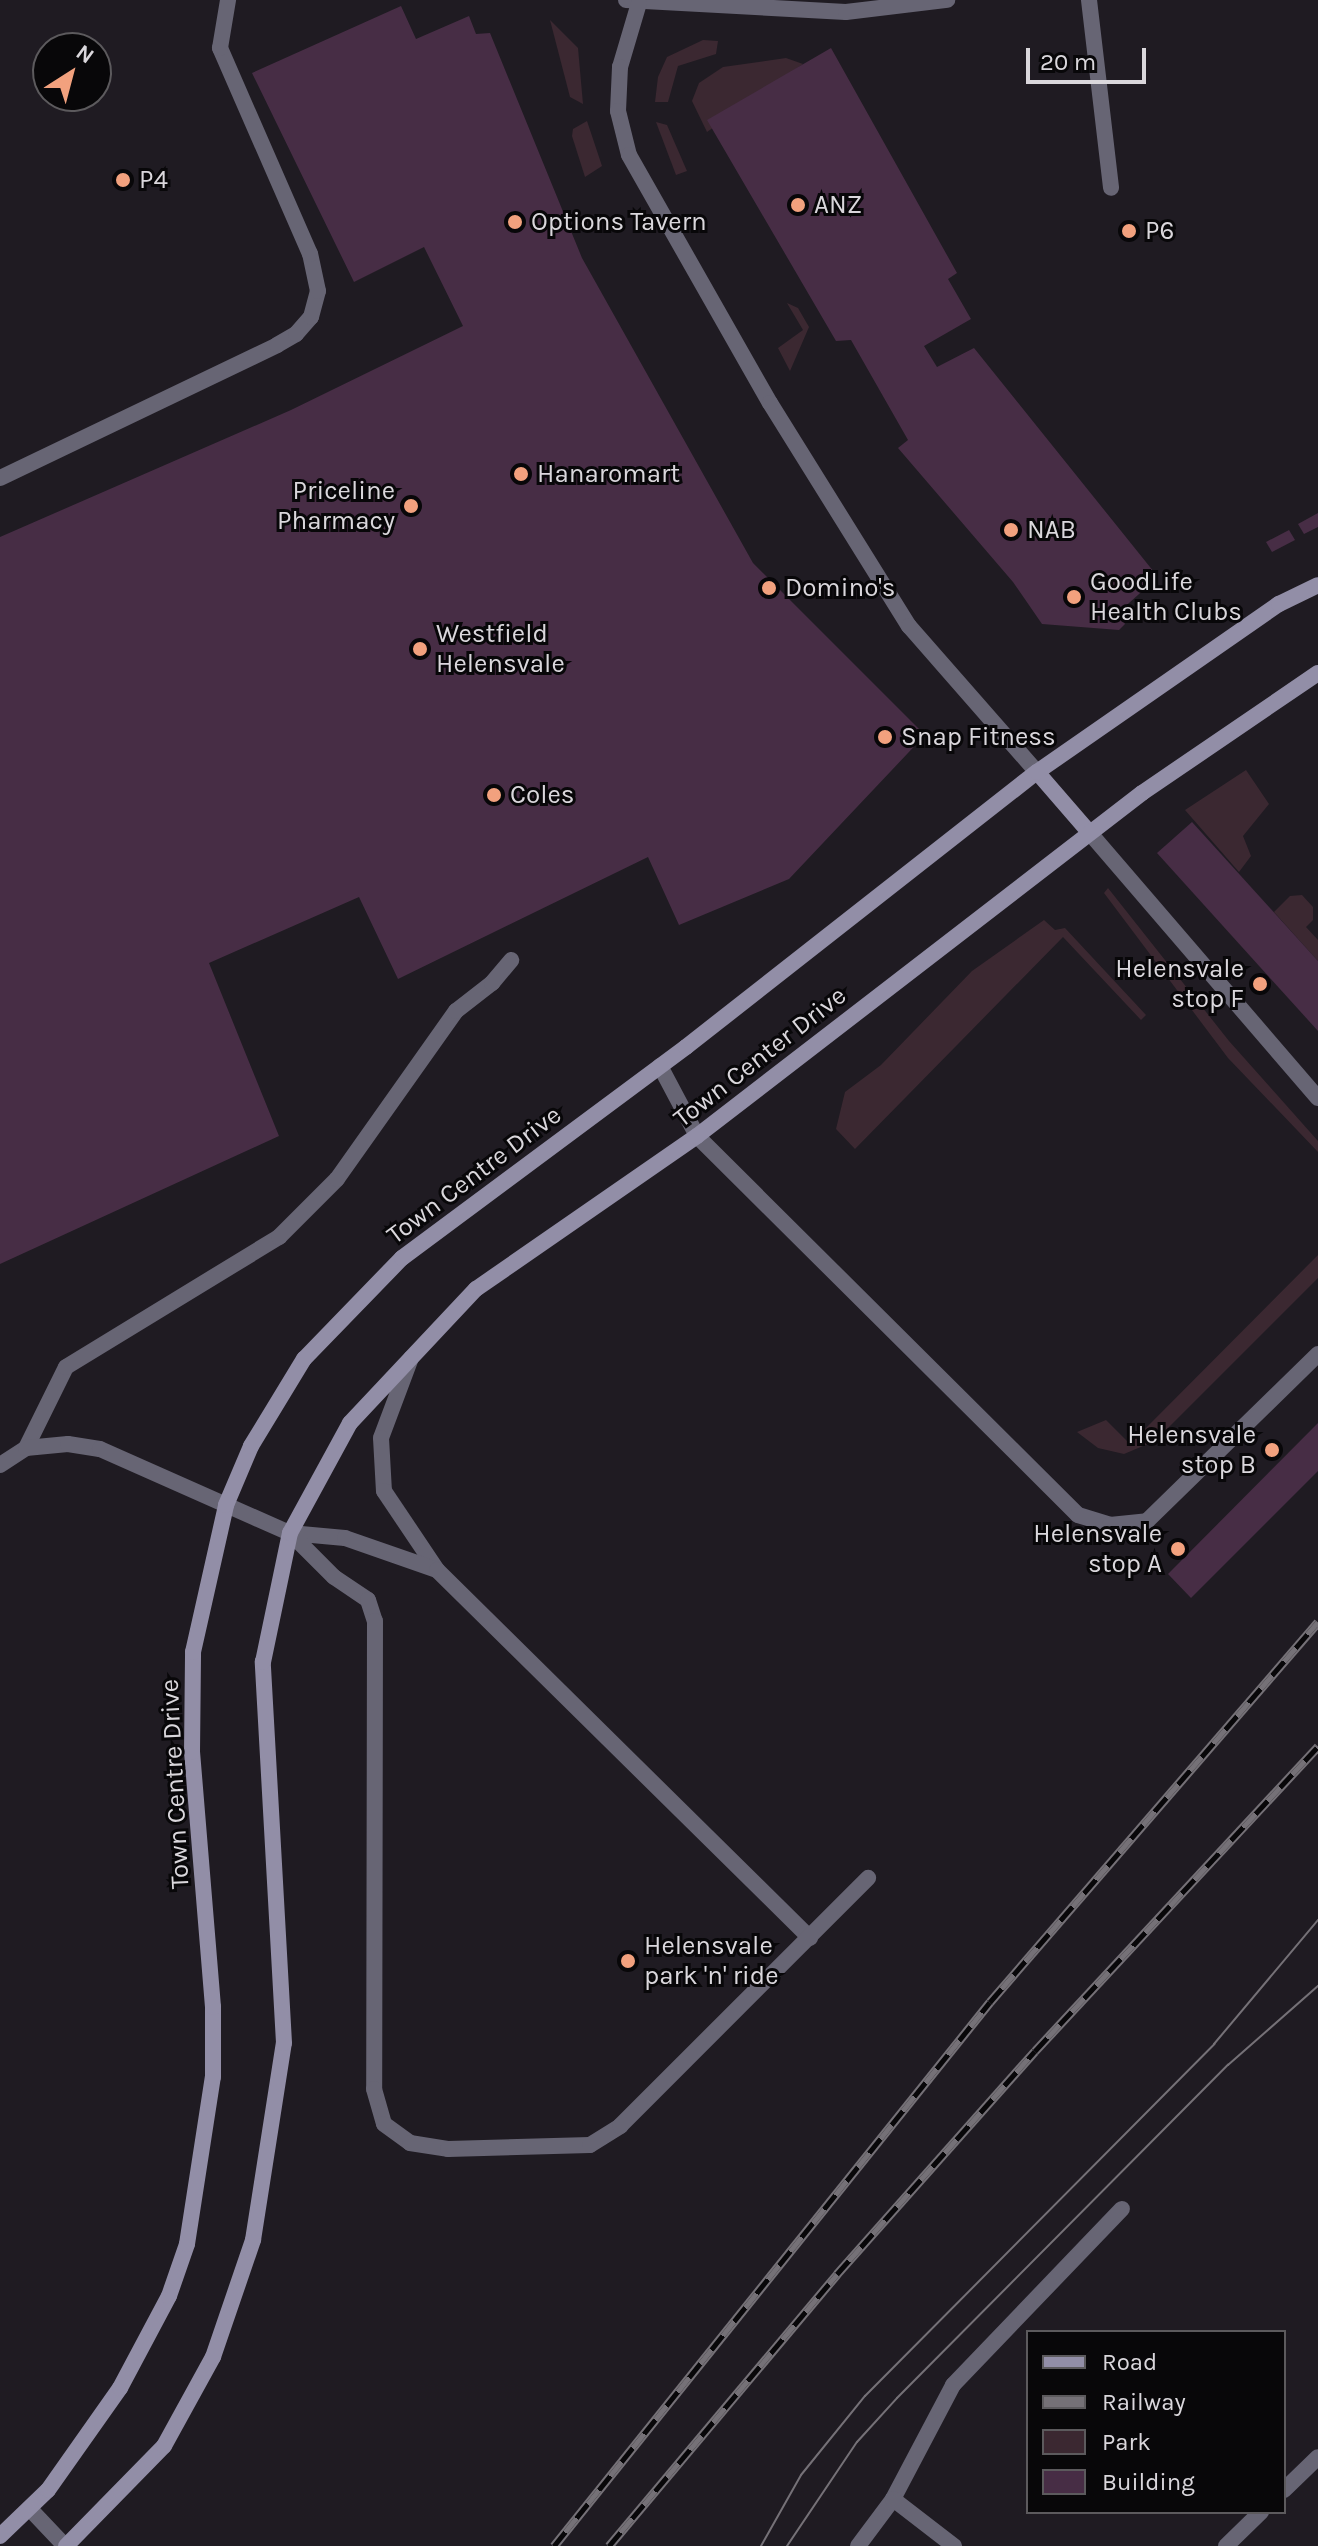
<!DOCTYPE html>
<style>
body{margin:0}
#map{position:relative;width:1318px;height:2546px;overflow:hidden;background:#1f1b22;font-family:Karla,sans-serif}
div>[style]{position:absolute}
[style*='--x']{left:calc(var(--x)*1px);top:calc(var(--y)*1px);width:calc(var(--w)*1px);rotate:calc(var(--a)*1deg)}
.green>*{inset:0;background:#3b2831}
.building>*{inset:0;background:#472d45}
.lane>*{height:16px;margin:-8px;padding:0 8px;transform-origin:8px;border-radius:8px;background:#676574}
.street>*{height:16px;margin:-8px;padding:0 8px;transform-origin:8px;border-radius:8px;background:#676574}
.secondary>*{height:16px;margin:-8px;padding:0 8px;transform-origin:8px;border-radius:8px;background:#928ea7}
.tram>*{height:2px;margin:-1px;padding:0 1px;transform-origin:1px;border-radius:1px;background:#757177}
.rail>*{height:9px;margin-top:-4.5px;transform-origin:0;background:repeating-linear-gradient(90deg,#080709 0 18px,#757177 0 36px);box-sizing:border-box;border-block:2px solid #757177}
.dots>*{width:22px;height:22px;translate:-50% -50%;box-sizing:border-box;border:4px solid #080709;border-radius:50%}
span{translate:-50% -50%;white-space:nowrap;text-align:center;line-height:1.15;-webkit-text-stroke:6px #080709;paint-order:stroke}
.poi-label{font-size:26px;color:#dad7dc}
.left{translate:0 -50%;text-align:left}
.right{translate:-100% -50%;text-align:right}
.street-label{font-size:26px;color:#dad7dc}
.legend{position:absolute;left:1026px;top:2330px;width:260px;height:184px;box-sizing:border-box;background:#080709;border:2px solid #5c5a5d;margin:0;padding:10px 14px;list-style:none;font-size:24px;color:#dad7dc}
.legend li{display:flex;align-items:center;gap:16px;height:40px}
.legend b{width:40px;border:2px solid #5c5a5d}
.north{position:absolute;left:32px;top:32px;width:80px;height:80px;box-sizing:border-box;background:#080709;border:2px solid #5c5a5d;border-radius:50%;rotate:36deg;font-size:22px;font-weight:700;line-height:32px;text-align:center;color:#dad7dc}
.north::after{content:'';display:block;margin:auto;width:28px;height:36px;background:#f2a17e;clip-path:polygon(50% 0,100% 100%,50% 72%,0 100%)}
.scale{position:absolute;left:1026px;top:48px;width:120px;height:36px;box-sizing:border-box;border:4px solid #dad7dc;border-top:0;padding-left:10px;font-size:24px;line-height:28px;white-space:nowrap;color:#dad7dc;-webkit-text-stroke:6px #080709;paint-order:stroke}
</style>
<div id="map">
<div class="green">
<i style="clip-path:polygon(550px 20px,578px 48px,583px 104px,570px 97px)"></i>
<i style="clip-path:polygon(703px 40px,718px 41px,716px 54px,678px 66px,668px 102px,655px 102px,658px 77px,667px 57px)"></i>
<i style="clip-path:polygon(786px 58px,803px 64px,707px 132px,692px 101px,699px 83px,723px 67px)"></i>
<i style="clip-path:polygon(587px 121px,602px 166px,585px 177px,572px 136px,573px 129px)"></i>
<i style="clip-path:polygon(656px 122px,667px 125px,687px 171px,676px 175px)"></i>
<i style="clip-path:polygon(787px 303px,798px 308px,809px 327px,790px 371px,778px 348px,803px 330px)"></i>
<i style="clip-path:polygon(1246px 770px,1269px 804px,1243px 836px,1251px 856px,1239px 872px,1185px 810px)"></i>
<i style="clip-path:polygon(1108px 888px,1229px 1041px,1318px 1141px,1318px 1152px,1228px 1058px,1104px 893px)"></i>
<i style="clip-path:polygon(1302px 895px,1313px 907px,1313px 920px,1306px 927px,1318px 940px,1318px 961px,1274px 912px,1290px 896px)"></i>
<i style="clip-path:polygon(1044px 920px,1055px 930px,1065px 928px,1146px 1015px,1141px 1020px,1063px 937px,855px 1149px,836px 1129px,845px 1092px,881px 1065px,972px 971px)"></i>
<i style="clip-path:polygon(1318px 1255px,1318px 1278px,1155px 1441px,1124px 1454px,1098px 1448px,1077px 1432px,1106px 1420px,1130px 1444px)"></i>
</div>
<div class="building">
<i style="clip-path:polygon(401px 6px,416px 39px,469px 16px,476px 34px,490px 33px,582px 258px,753px 563px,925px 735px,789px 879px,679px 925px,648px 857px,398px 979px,359px 897px,209px 963px,279px 1136px,0 1264px,0 537px,291px 410px,463px 326px,424px 247px,354px 282px,252px 73px)"></i>
<i style="clip-path:polygon(831px 48px,957px 273px,948px 279px,971px 319px,924px 346px,937px 367px,974px 348px,1158px 577px,1119px 612px,1125px 624px,1119px 630px,1042px 624px,1013px 582px,898px 448px,908px 440px,851px 340px,836px 341px,707px 120px)"></i>
<i style="clip-path:polygon(1318px 513px,1318px 527px,1304px 534px,1298px 524px)"></i>
<i style="clip-path:polygon(1289px 530px,1295px 540px,1272px 552px,1266px 542px)"></i>
<i style="clip-path:polygon(1192px 822px,1318px 961px,1318px 1031px,1157px 853px)"></i>
<i style="clip-path:polygon(1318px 1423px,1318px 1471px,1191px 1598px,1168px 1574px)"></i>
</div>
<div class="lane">
<i style="--x:626;--y:0;--w:220;--a:3.1"></i>
<i style="--x:846;--y:12;--w:102;--a:-6.8"></i>
<i style="--x:1089;--y:0;--w:189;--a:83.3"></i>
<i style="--x:639;--y:3;--w:67;--a:106.5"></i>
<i style="--x:620;--y:67;--w:44;--a:92.6"></i>
<i style="--x:618;--y:111;--w:45;--a:76"></i>
<i style="--x:629;--y:155;--w:285;--a:60.4"></i>
<i style="--x:770;--y:403;--w:263;--a:58.1"></i>
<i style="--x:909;--y:626;--w:194;--a:48.8"></i>
<i style="--x:0;--y:478;--w:307;--a:-25.6"></i>
<i style="--x:277;--y:345;--w:22;--a:-30"></i>
<i style="--x:296;--y:334;--w:23;--a:-49"></i>
<i style="--x:311;--y:317;--w:27;--a:-75"></i>
<i style="--x:318;--y:291;--w:38;--a:-102"></i>
<i style="--x:310;--y:254;--w:225;--a:-113.6"></i>
<i style="--x:220;--y:48;--w:49;--a:-80.5"></i>
<i style="--x:1089;--y:832;--w:351;--a:49.3"></i>
<i style="--x:660;--y:1066;--w:79;--a:62.1"></i>
<i style="--x:697;--y:1136;--w:537;--a:44.85"></i>
<i style="--x:1078;--y:1515;--w:34;--a:17"></i>
<i style="--x:1110;--y:1525;--w:37;--a:-6"></i>
<i style="--x:1147;--y:1521;--w:239;--a:-44.3"></i>
<i style="--x:411;--y:1358;--w:85;--a:110.6"></i>
<i style="--x:381;--y:1438;--w:53;--a:86.8"></i>
<i style="--x:384;--y:1491;--w:95;--a:56.1"></i>
<i style="--x:26;--y:1448;--w:90;--a:-63.7"></i>
<i style="--x:66;--y:1367;--w:250;--a:-31.4"></i>
<i style="--x:279;--y:1237;--w:82;--a:-45"></i>
<i style="--x:337;--y:1179;--w:206;--a:-54.7"></i>
<i style="--x:456;--y:1011;--w:46;--a:-37.9"></i>
<i style="--x:492;--y:983;--w:30;--a:-50"></i>
<i style="--x:0;--y:1465;--w:31;--a:-33"></i>
<i style="--x:26;--y:1448;--w:42;--a:-5.4"></i>
<i style="--x:68;--y:1444;--w:32;--a:9"></i>
<i style="--x:100;--y:1449;--w:208;--a:23.9"></i>
<i style="--x:290;--y:1533;--w:55;--a:5.2"></i>
<i style="--x:345;--y:1538;--w:97;--a:19.2"></i>
<i style="--x:437;--y:1570;--w:524;--a:44.61"></i>
<i style="--x:290;--y:1533;--w:62;--a:45"></i>
<i style="--x:334;--y:1577;--w:41;--a:34.1"></i>
<i style="--x:368;--y:1600;--w:22;--a:72"></i>
<i style="--x:375;--y:1621;--w:468;--a:90.1"></i>
<i style="--x:374;--y:2089;--w:36;--a:74"></i>
<i style="--x:384;--y:2124;--w:32;--a:36"></i>
<i style="--x:410;--y:2143;--w:38;--a:9"></i>
<i style="--x:448;--y:2149;--w:142;--a:-1.6"></i>
<i style="--x:590;--y:2145;--w:36;--a:-32"></i>
<i style="--x:620;--y:2126;--w:351;--a:-45"></i>
<i style="--x:893;--y:2499;--w:129;--a:-62.2"></i>
<i style="--x:953;--y:2385;--w:244;--a:-46.2"></i>
<i style="--x:858;--y:2546;--w:59;--a:-53.3"></i>
<i style="--x:893;--y:2499;--w:77;--a:37.6"></i>
</div>
<div class="street">
<i style="--x:1284;--y:2490;--w:47;--a:-44.1"></i>
<i style="--x:30;--y:2509;--w:51;--a:46.6"></i>
<i style="--x:1226;--y:2546;--w:49;--a:-44.2"></i>
</div>
<div class="secondary">
<i style="--x:1037;--y:772;--w:79;--a:49.1"></i>
<i style="--x:0;--y:2536;--w:66;--a:-43.8"></i>
<i style="--x:48;--y:2490;--w:125;--a:-54.8"></i>
<i style="--x:120;--y:2388;--w:104;--a:-62"></i>
<i style="--x:169;--y:2296;--w:55;--a:-70.9"></i>
<i style="--x:187;--y:2244;--w:169;--a:-81.2"></i>
<i style="--x:213;--y:2077;--w:70;--a:-90"></i>
<i style="--x:213;--y:2007;--w:256;--a:-94.7"></i>
<i style="--x:192;--y:1752;--w:100;--a:-89.4"></i>
<i style="--x:193;--y:1652;--w:151;--a:-77.3"></i>
<i style="--x:226;--y:1505;--w:64;--a:-67"></i>
<i style="--x:251;--y:1446;--w:102;--a:-58.7"></i>
<i style="--x:304;--y:1359;--w:141;--a:-45.9"></i>
<i style="--x:402;--y:1258;--w:354;--a:-36.6"></i>
<i style="--x:686;--y:1047;--w:446;--a:-38.1"></i>
<i style="--x:1037;--y:772;--w:295;--a:-34.8"></i>
<i style="--x:1279;--y:604;--w:43;--a:-26"></i>
<i style="--x:66;--y:2546;--w:140;--a:-45.6"></i>
<i style="--x:164;--y:2446;--w:102;--a:-61.2"></i>
<i style="--x:213;--y:2357;--w:124;--a:-71.1"></i>
<i style="--x:253;--y:2240;--w:199;--a:-81.1"></i>
<i style="--x:284;--y:2043;--w:382;--a:-93.2"></i>
<i style="--x:263;--y:1662;--w:132;--a:-78.2"></i>
<i style="--x:290;--y:1533;--w:125;--a:-61.4"></i>
<i style="--x:350;--y:1423;--w:184;--a:-46.8"></i>
<i style="--x:476;--y:1289;--w:269;--a:-34.7"></i>
<i style="--x:697;--y:1136;--w:562;--a:-37.62"></i>
<i style="--x:1142;--y:793;--w:213;--a:-34.3"></i>
</div>
<div class="tram">
<i style="--x:761;--y:2546;--w:81;--a:-60.6"></i>
<i style="--x:801;--y:2475;--w:102;--a:-51"></i>
<i style="--x:865;--y:2396;--w:496;--a:-45.2"></i>
<i style="--x:1214;--y:2044;--w:162;--a:-50"></i>
<i style="--x:787;--y:2546;--w:125;--a:-56.1"></i>
<i style="--x:857;--y:2442;--w:59;--a:-47.7"></i>
<i style="--x:897;--y:2398;--w:470;--a:-45.2"></i>
<i style="--x:1228;--y:2065;--w:120;--a:-41.3"></i>
</div>
<div class="rail">
<i style="--x:554;--y:2546;--w:697;--a:-51.29"></i>
<i style="--x:990;--y:2002;--w:502;--a:-49.2"></i>
<i style="--x:609;--y:2546;--w:355;--a:-50"></i>
<i style="--x:837;--y:2274;--w:298;--a:-48.4"></i>
<i style="--x:1035;--y:2051;--w:416;--a:-47.1"></i>
</div>
<div class="dots">
<i style="left:123px;top:180px;background:#f2a17e"></i>
<i style="left:798px;top:205px;background:#f2a17e"></i>
<i style="left:515px;top:222px;background:#f2a17e"></i>
<i style="left:1129px;top:231px;background:#f2a17e"></i>
<i style="left:521px;top:474px;background:#f2a17e"></i>
<i style="left:411px;top:506px;background:#f2a17e"></i>
<i style="left:1011px;top:530px;background:#f2a17e"></i>
<i style="left:769px;top:588px;background:#f2a17e"></i>
<i style="left:1074px;top:597px;background:#f2a17e"></i>
<i style="left:420px;top:649px;background:#f2a17e"></i>
<i style="left:885px;top:737px;background:#f2a17e"></i>
<i style="left:494px;top:795px;background:#f2a17e"></i>
<i style="left:1260px;top:984px;background:#f2a17e"></i>
<i style="left:1272px;top:1450px;background:#f2a17e"></i>
<i style="left:1178px;top:1549px;background:#f2a17e"></i>
<i style="left:628px;top:1961px;background:#f2a17e"></i>
</div>
<div class="poi-label">
<span class="left" style="left:139px;top:180px">P4</span>
<span class="left" style="left:814px;top:205px">ANZ</span>
<span class="left" style="left:531px;top:222px">Options Tavern</span>
<span class="left" style="left:1145px;top:231px">P6</span>
<span class="left" style="left:537px;top:474px">Hanaromart</span>
<span class="right" style="left:395px;top:506px">Priceline<br>Pharmacy</span>
<span class="left" style="left:1027px;top:530px">NAB</span>
<span class="left" style="left:1090px;top:597px">GoodLife<br>Health Clubs</span>
<span class="left" style="left:785px;top:588px">Domino's</span>
<span class="left" style="left:436px;top:649px">Westfield<br>Helensvale</span>
<span class="left" style="left:901px;top:737px">Snap Fitness</span>
<span class="left" style="left:510px;top:795px">Coles</span>
<span class="right" style="left:1244px;top:984px">Helensvale<br>stop F</span>
<span class="right" style="left:1256px;top:1450px">Helensvale<br>stop B</span>
<span class="right" style="left:1162px;top:1549px">Helensvale<br>stop A</span>
<span class="left" style="left:644px;top:1961px">Helensvale<br>park 'n' ride</span>
</div>
<div class="street-label">
<span style="left:760px;top:1057px;rotate:-38deg">Town Center Drive</span>
<span style="left:474px;top:1175px;rotate:-37deg">Town Centre Drive</span>
<span style="left:175px;top:1784px;rotate:-93deg">Town Centre Drive</span>
</div>
<ul class="legend">
<li><b style="height:10px;background:#928ea7"></b>Road</li>
<li><b style="height:10px;background:#757177"></b>Railway</li>
<li><b style="height:22px;background:#3b2831"></b>Park</li>
<li><b style="height:22px;background:#472d45"></b>Building</li>
</ul>
<div class="north">N</div>
<div class="scale">20 m</div>
</div>
